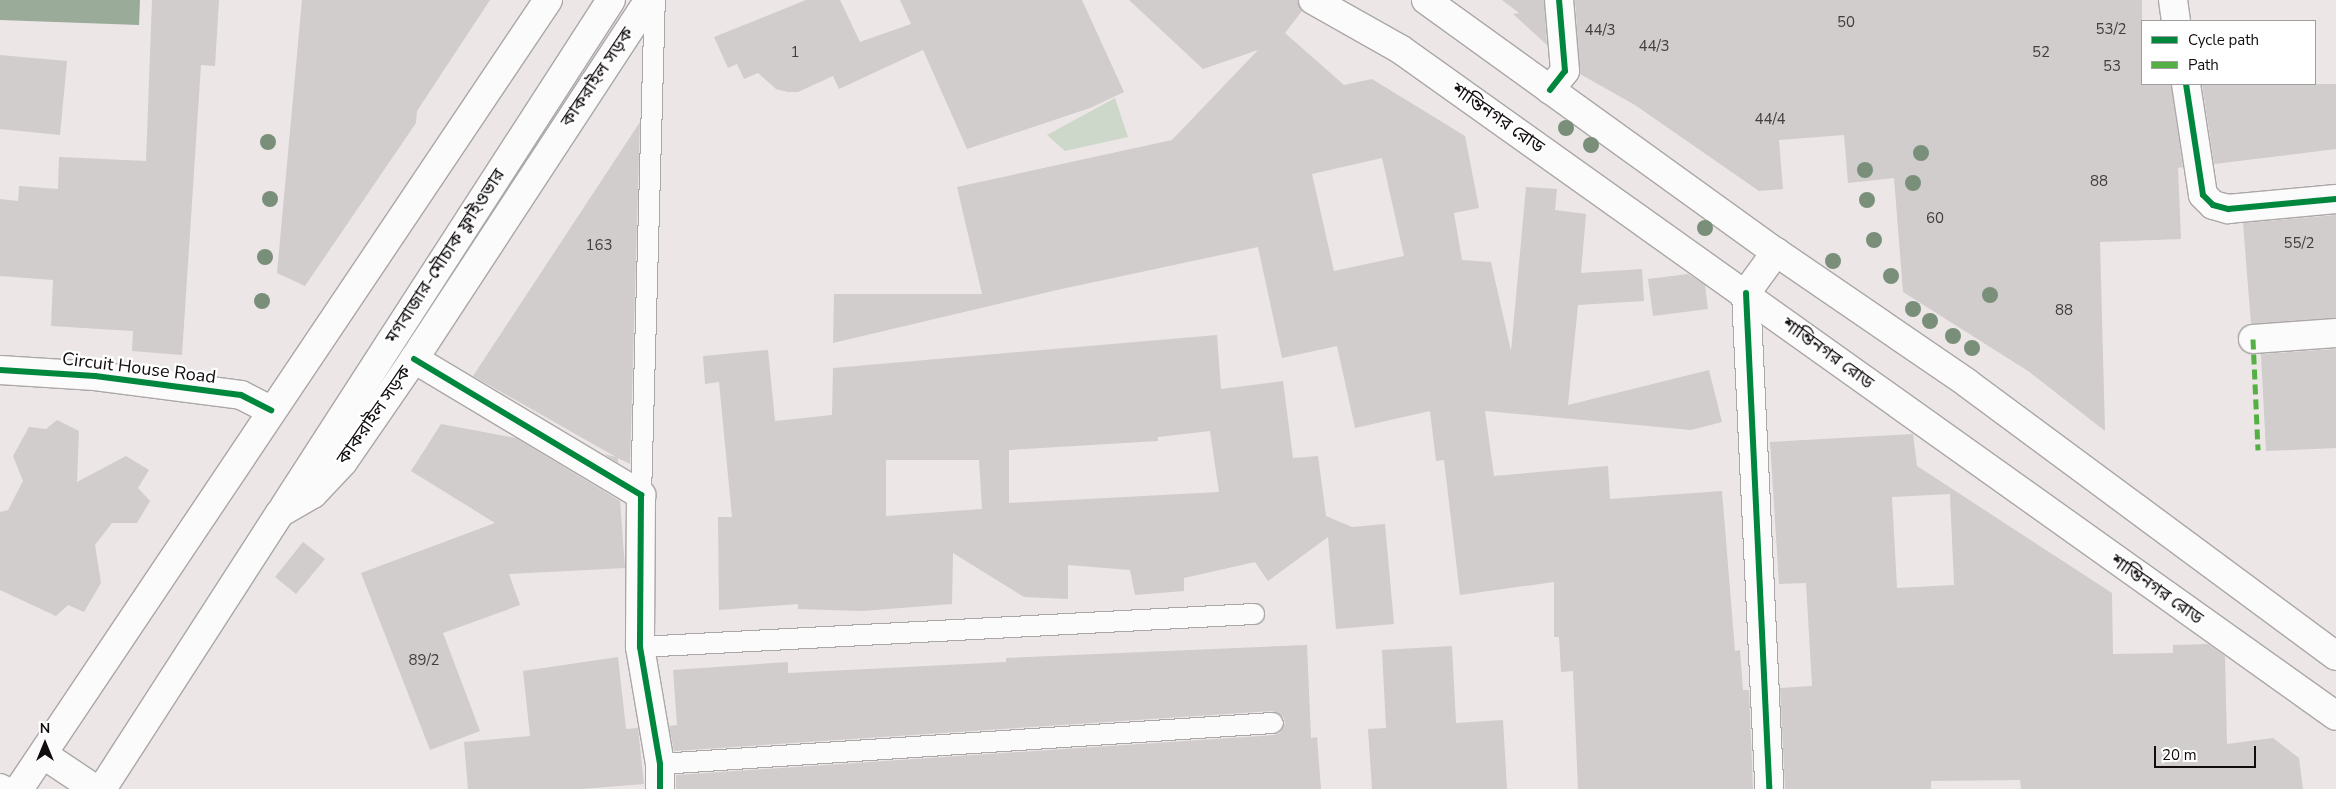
<!DOCTYPE html>
<meta charset="utf-8">
<style>
body{margin:0}
#map{position:relative;width:2336px;height:789px;overflow:hidden;background:#ece6e6;font-family:"Nunito Sans","Noto Sans Bengali",sans-serif}
div>[style]{position:absolute}
[style*='--x']{left:calc(var(--x)*1px);top:calc(var(--y)*1px);width:calc(var(--w)*1px);rotate:calc(var(--a)*1deg)}
.green>*{inset:0;background:#cdd7ca}
.water>*{inset:0;background:#9bab9a}
.building>*{inset:0;background:#d1cdcd}
.roads{filter:drop-shadow(1px 0 #aca7a7) drop-shadow(-1px 0 #aca7a7) drop-shadow(0 1px #aca7a7) drop-shadow(0 -1px #aca7a7)}
.lane>*{height:20px;margin:-10px;padding:0 10px;transform-origin:10px;border-radius:10px;background:#fcfbfb}
.street>*{height:28px;margin:-14px;padding:0 14px;transform-origin:14px;border-radius:14px;background:#fcfbfb}
.secondary>*{height:28px;margin:-14px;padding:0 14px;transform-origin:14px;border-radius:14px;background:#fcfbfb}
.primary>*{height:28px;margin:-14px;padding:0 14px;transform-origin:14px;border-radius:14px;background:#fcfbfb}
.quiet>*{height:5px;margin-top:-2.5px;transform-origin:0;background:repeating-linear-gradient(90deg,#54b044 0 10px,transparent 0 15px)}
.cycleway>*{height:6px;margin:-3px;padding:0 3px;transform-origin:3px;border-radius:3px;background:#00873e}
.trees>*{width:16px;height:16px;margin:-8px;border-radius:50%;background:#7a8f7a}
span{translate:-50% -50%;white-space:nowrap;text-align:center;line-height:1.15;-webkit-text-stroke:4.5px #fff;paint-order:stroke}
.number-label{font-size:15px;color:#423d3e}
.number-label span{-webkit-text-stroke-width:0}
.street-label{font-size:18px;color:#110c0d}
.legend{position:absolute;left:2141px;top:20px;width:175px;height:65px;box-sizing:border-box;background:#fff;border:1px solid #a09e9e;margin:0;padding:6px 9px;list-style:none;font-size:15px;color:#110c0d}
.legend li{display:flex;align-items:center;gap:10px;height:25px}
.legend b{width:25px;border:1px solid #a09e9e}
.north{position:absolute;left:20px;top:719px;width:50px;height:50px;-webkit-text-stroke:4px #fff;paint-order:stroke;rotate:0deg;font-size:14px;font-weight:700;line-height:20px;text-align:center;color:#110c0d}
.north::after{content:'';display:block;margin:auto;width:18px;height:22px;background:#110c0d;clip-path:polygon(50% 0,100% 100%,50% 72%,0 100%)}
.scale{position:absolute;left:2154px;top:746px;width:102px;height:22px;box-sizing:border-box;border:2px solid #110c0d;border-top:0;padding-left:6px;font-size:15px;line-height:18px;white-space:nowrap;color:#110c0d;-webkit-text-stroke:4px #fff;paint-order:stroke}
</style>
<div id="map">
<div class="green">
<i style="clip-path:polygon(1115px 98px,1128px 137px,1065px 151px,1047px 135px)"></i>
</div>
<div class="water">
<i style="clip-path:polygon(0 0,140px 0,139px 25px,0 20px)"></i>
</div>
<div class="building">
<i style="clip-path:polygon(152px 0,219px 0,215px 66px,201px 65px,182px 355px,132px 351px,133px 331px,51px 326px,53px 280px,0 276px,0 199px,18px 201px,19px 186px,58px 189px,59px 157px,146px 161px)"></i>
<i style="clip-path:polygon(302px 0,490px 0,417px 111px,416px 123px,305px 286px,277px 273px)"></i>
<i style="clip-path:polygon(806px 0,840px 0,860px 42px,911px 24px,900px 0,1082px 0,1124px 92px,1090px 108px,967px 149px,923px 50px,839px 89px,833px 76px,798px 92px,788px 92px,776px 89px,758px 73px,744px 79px,737px 64px,728px 68px,714px 37px)"></i>
<i style="clip-path:polygon(evenodd,1129px 0,1297px 0,1302px 11px,1285px 33px,1344px 85px,1372px 79px,1465px 136px,1479px 208px,1454px 213px,1462px 260px,1491px 262px,1511px 351px,1526px 187px,1557px 189px,1555px 210px,1586px 214px,1581px 273px,1642px 269px,1644px 301px,1578px 305px,1568px 405px,1709px 370px,1722px 422px,1691px 430px,1485px 411px,1494px 476px,1608px 466px,1610px 499px,1722px 491px,1735px 651px,1740px 650px,1743px 690px,1749px 690px,1753px 789px,1578px 789px,1573px 671px,1561px 672px,1559px 637px,1554px 637px,1554px 582px,1460px 595px,1444px 460px,1436px 461px,1430px 411px,1355px 428px,1337px 346px,1282px 358px,1258px 247px,1057px 290px,833px 343px,834px 294px,982px 294px,957px 187px,1172px 140px,1258px 50px,1203px 69px,1129px 0,1382px 158px,1404px 256px,1334px 271px,1312px 174px,1382px 158px)"></i>
<i style="clip-path:polygon(1502px 0,1544px 0,1547px 45px,1513px 14px,1519px 13px)"></i>
<i style="clip-path:polygon(1575px 0,2142px 0,2142px 84px,2171px 84px,2183px 167px,2178px 168px,2181px 239px,2100px 242px,2105px 431px,2028px 371px,1903px 292px,1894px 178px,1848px 183px,1844px 135px,1779px 140px,1783px 189px,1759px 191px,1635px 105px,1580px 74px)"></i>
<i style="clip-path:polygon(0 55px,67px 61px,60px 135px,0 129px)"></i>
<i style="clip-path:polygon(2202px 84px,2336px 84px,2336px 149px,2214px 164px)"></i>
<i style="clip-path:polygon(640px 122px,630px 464px,618px 458px,618px 463px,604px 454px,616px 457px,473px 376px)"></i>
<i style="clip-path:polygon(2336px 215px,2336px 318px,2251px 324px,2243px 223px)"></i>
<i style="clip-path:polygon(1688px 274px,1705px 285px,1708px 309px,1653px 316px,1648px 279px)"></i>
<i style="clip-path:polygon(evenodd,1217px 335px,1221px 389px,1283px 381px,1293px 458px,1318px 456px,1326px 516px,1352px 527px,1385px 524px,1394px 624px,1336px 629px,1328px 537px,1268px 581px,1255px 562px,1184px 578px,1184px 591px,1135px 595px,1130px 570px,1068px 565px,1068px 599px,1024px 597px,953px 553px,952px 604px,862px 611px,798px 609px,798px 604px,719px 610px,718px 517px,732px 517px,719px 382px,705px 384px,703px 356px,768px 350px,775px 421px,832px 415px,833px 368px,1217px 335px,1210px 431px,1219px 492px,1009px 503px,1009px 450px,1158px 441px,1158px 437px,1210px 431px,1217px 335px,886px 460px,979px 460px,982px 509px,886px 516px,886px 460px)"></i>
<i style="clip-path:polygon(2336px 349px,2336px 448px,2266px 451px,2261px 354px)"></i>
<i style="clip-path:polygon(57px 420px,79px 431px,77px 482px,126px 456px,149px 470px,138px 488px,150px 501px,137px 523px,112px 523px,95px 545px,101px 583px,84px 612px,68px 605px,56px 616px,0 590px,0 512px,8px 510px,23px 481px,13px 456px,29px 427px,46px 429px)"></i>
<i style="clip-path:polygon(441px 424px,516px 438px,620px 501px,625px 568px,509px 574px,520px 605px,443px 633px,480px 731px,430px 750px,361px 573px,495px 523px,411px 471px)"></i>
<i style="clip-path:polygon(evenodd,1913px 434px,1917px 466px,2112px 593px,2113px 654px,2173px 653px,2173px 645px,2208px 644px,2225px 656px,2227px 744px,2273px 738px,2299px 758px,2303px 789px,2021px 789px,2020px 780px,1931px 781px,1931px 789px,1785px 789px,1780px 688px,1812px 686px,1806px 583px,1779px 584px,1770px 442px,1913px 434px,1950px 494px,1954px 585px,1897px 588px,1892px 497px,1950px 494px)"></i>
<i style="clip-path:polygon(303px 542px,325px 559px,296px 594px,275px 577px)"></i>
<i style="clip-path:polygon(1307px 645px,1311px 738px,1317px 737px,1321px 789px,676px 789px,676px 775px,1274px 735px,1280px 733px,1285px 723px,1283px 716px,1272px 711px,674px 751px,669px 726px,677px 725px,673px 670px,788px 662px,788px 673px,1006px 662px,1006px 658px)"></i>
<i style="clip-path:polygon(1452px 646px,1456px 723px,1503px 720px,1507px 789px,1372px 789px,1368px 729px,1386px 728px,1382px 650px)"></i>
<i style="clip-path:polygon(618px 657px,626px 729px,638px 728px,644px 784px,582px 789px,468px 789px,464px 742px,530px 736px,523px 671px)"></i>
</div>
<div class="roads">
<div class="lane">
<i style="--x:641;--y:495;--w:495;--a:-88.4"></i>
<i style="--x:640;--y:647;--w:615;--a:-3.08"></i>
<i style="--x:660;--y:764;--w:614;--a:-3.83"></i>
<i style="--x:0;--y:784;--w:12;--a:24"></i>
</div>
<div class="street">
<i style="--x:2173;--y:0;--w:21;--a:82"></i>
<i style="--x:2186;--y:84;--w:112;--a:81.3"></i>
<i style="--x:2203;--y:195;--w:14;--a:45"></i>
<i style="--x:2213;--y:205;--w:16;--a:15"></i>
<i style="--x:2228;--y:209;--w:108;--a:-5.3"></i>
<i style="--x:1550;--y:90;--w:24;--a:-52"></i>
<i style="--x:1565;--y:71;--w:71;--a:-94.8"></i>
<i style="--x:1746;--y:293;--w:497;--a:87.3"></i>
<i style="--x:2253;--y:339;--w:83;--a:-4.1"></i>
<i style="--x:414;--y:359;--w:265;--a:30.9"></i>
<i style="--x:641;--y:495;--w:152;--a:90.4"></i>
<i style="--x:640;--y:647;--w:119;--a:80.3"></i>
<i style="--x:660;--y:764;--w:25;--a:90"></i>
</div>
<div class="secondary">
<i style="--x:1313;--y:0;--w:100;--a:29.4"></i>
<i style="--x:1400;--y:49;--w:1149;--a:35.47"></i>
<i style="--x:1426;--y:0;--w:431;--a:35.8"></i>
<i style="--x:1776;--y:252;--w:232;--a:34.4"></i>
<i style="--x:1967;--y:383;--w:459;--a:36.5"></i>
<i style="--x:1746;--y:293;--w:51;--a:-53.8"></i>
<i style="--x:0;--y:370;--w:95;--a:3.6"></i>
<i style="--x:95;--y:376;--w:147;--a:7.4"></i>
<i style="--x:241;--y:395;--w:34;--a:27"></i>
</div>
<div class="primary">
<i style="--x:284;--y:507;--w:603;--a:-57.18"></i>
<i style="--x:44;--y:755;--w:61;--a:33.7"></i>
<i style="--x:19;--y:789;--w:950;--a:-56.16"></i>
<i style="--x:102;--y:789;--w:328;--a:-57.2"></i>
<i style="--x:280;--y:513;--w:38;--a:-30"></i>
<i style="--x:313;--y:494;--w:44;--a:-46.8"></i>
<i style="--x:343;--y:462;--w:125;--a:-55.4"></i>
<i style="--x:414;--y:359;--w:429;--a:-56.8"></i>
</div>
</div>
<div class="quiet">
<i style="--x:2253;--y:339;--w:111;--a:87.4"></i>
</div>
<div class="cycleway">
<i style="--x:2186;--y:84;--w:112;--a:81.3"></i>
<i style="--x:2203;--y:195;--w:14;--a:45"></i>
<i style="--x:2213;--y:205;--w:16;--a:15"></i>
<i style="--x:2228;--y:209;--w:108;--a:-5.3"></i>
<i style="--x:1550;--y:90;--w:24;--a:-52"></i>
<i style="--x:1565;--y:71;--w:71;--a:-94.8"></i>
<i style="--x:1746;--y:293;--w:497;--a:87.3"></i>
<i style="--x:414;--y:359;--w:265;--a:30.9"></i>
<i style="--x:641;--y:495;--w:152;--a:90.4"></i>
<i style="--x:640;--y:647;--w:119;--a:80.3"></i>
<i style="--x:660;--y:764;--w:25;--a:90"></i>
<i style="--x:0;--y:370;--w:95;--a:3.6"></i>
<i style="--x:95;--y:376;--w:147;--a:7.4"></i>
<i style="--x:241;--y:395;--w:34;--a:27"></i>
</div>
<div class="trees">
<i style="left:1566px;top:128px"></i>
<i style="left:268px;top:142px"></i>
<i style="left:1591px;top:145px"></i>
<i style="left:1921px;top:153px"></i>
<i style="left:1865px;top:170px"></i>
<i style="left:1913px;top:183px"></i>
<i style="left:270px;top:199px"></i>
<i style="left:1867px;top:200px"></i>
<i style="left:1705px;top:228px"></i>
<i style="left:1874px;top:240px"></i>
<i style="left:265px;top:257px"></i>
<i style="left:1833px;top:261px"></i>
<i style="left:1891px;top:276px"></i>
<i style="left:1990px;top:295px"></i>
<i style="left:262px;top:301px"></i>
<i style="left:1913px;top:309px"></i>
<i style="left:1930px;top:321px"></i>
<i style="left:1953px;top:336px"></i>
<i style="left:1972px;top:348px"></i>
</div>
<div class="number-label">
<span style="left:1846px;top:23px">50</span>
<span style="left:2111px;top:30px">53/2</span>
<span style="left:1600px;top:31px">44/3</span>
<span style="left:1654px;top:47px">44/3</span>
<span style="left:795px;top:53px">1</span>
<span style="left:2041px;top:53px">52</span>
<span style="left:2112px;top:67px">53</span>
<span style="left:1770px;top:120px">44/4</span>
<span style="left:2099px;top:182px">88</span>
<span style="left:1935px;top:219px">60</span>
<span style="left:2299px;top:244px">55/2</span>
<span style="left:599px;top:246px">163</span>
<span style="left:2064px;top:311px">88</span>
<span style="left:424px;top:661px">89/2</span>
</div>
<div class="street-label">
<span style="left:597px;top:77px;rotate:-56deg">কাকরাইল সড়ক</span>
<span style="left:1498px;top:118px;rotate:35deg">শান্তিনগর রোড</span>
<span style="left:445px;top:256px;rotate:-57deg">মগবাজার-মৌচাক ফ্লাইওভার</span>
<span style="left:1828px;top:353px;rotate:36deg">শান্তিনগর রোড</span>
<span style="left:139px;top:368px;rotate:7deg">Circuit House Road</span>
<span style="left:374px;top:415px;rotate:-55deg">কাকরাইল সড়ক</span>
<span style="left:2157px;top:589px;rotate:35deg">শান্তিনগর রোড</span>
</div>
<ul class="legend">
<li><b style="height:6px;background:#00873e"></b>Cycle path</li>
<li><b style="height:6px;background:#54b044"></b>Path</li>
</ul>
<div class="north">N</div>
<div class="scale">20 m</div>
</div>
